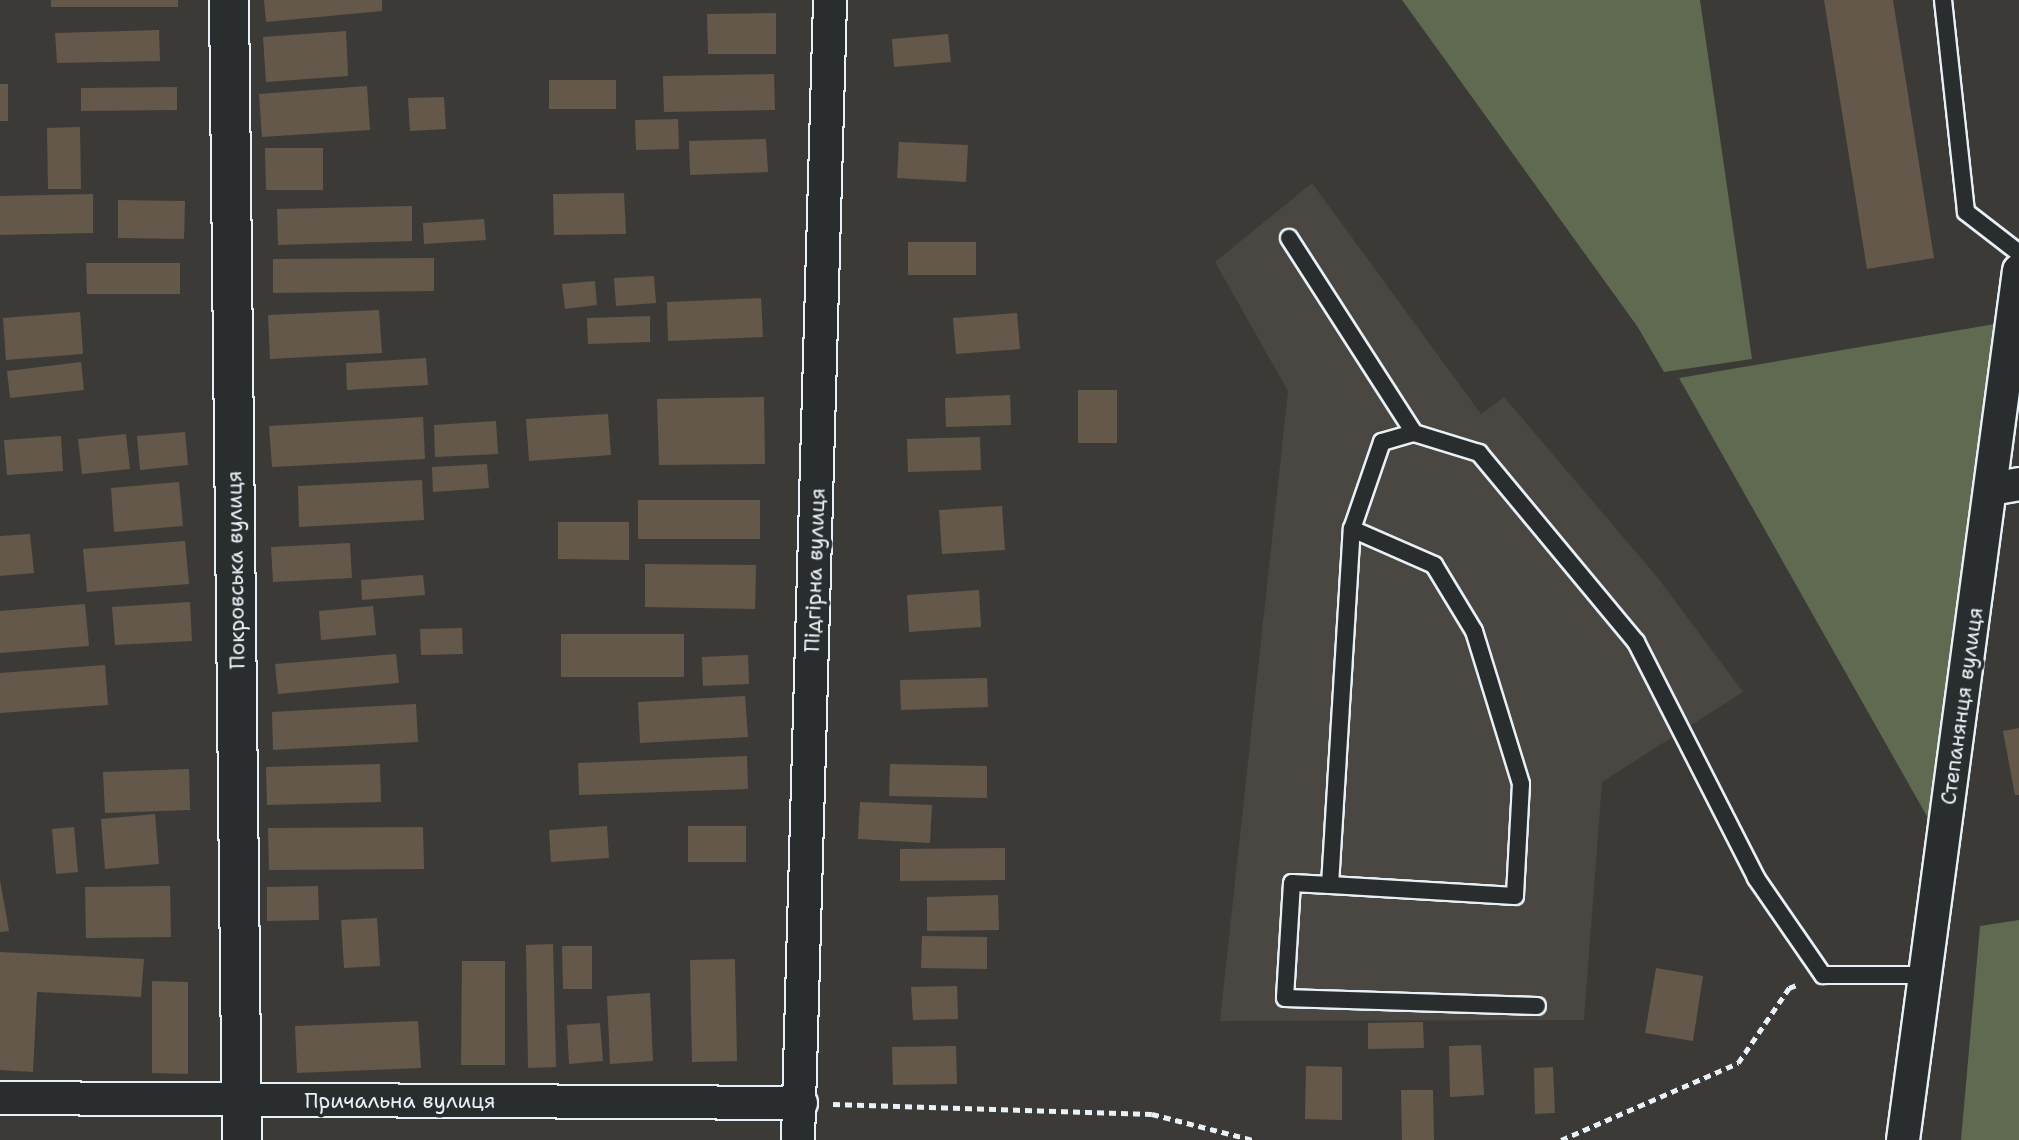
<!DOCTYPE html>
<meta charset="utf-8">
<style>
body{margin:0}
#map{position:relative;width:2019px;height:1140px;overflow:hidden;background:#3b3a37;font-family:"Shantell Sans",sans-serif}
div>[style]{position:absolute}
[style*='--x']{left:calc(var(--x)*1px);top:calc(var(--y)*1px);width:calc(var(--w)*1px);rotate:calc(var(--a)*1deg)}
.built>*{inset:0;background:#4a4641}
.green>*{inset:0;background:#5f6a51}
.building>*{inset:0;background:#64584b}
.path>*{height:4.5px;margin-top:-2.25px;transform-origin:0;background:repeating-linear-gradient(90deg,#e8f1f8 0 7px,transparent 0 12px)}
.roads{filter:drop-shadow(2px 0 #e8f1f8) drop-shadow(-2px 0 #e8f1f8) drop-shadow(0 2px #e8f1f8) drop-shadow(0 -2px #e8f1f8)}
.service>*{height:16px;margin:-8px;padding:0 8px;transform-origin:8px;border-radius:8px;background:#2a2d2e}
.minor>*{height:32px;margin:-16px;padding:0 16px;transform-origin:16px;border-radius:16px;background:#2a2d2e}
.tertiary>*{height:38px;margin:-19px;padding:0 19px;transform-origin:19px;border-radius:19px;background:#2a2d2e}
span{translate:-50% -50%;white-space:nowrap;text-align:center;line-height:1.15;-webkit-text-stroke:7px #2a2d2e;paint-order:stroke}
.street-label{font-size:21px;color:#e8f1f8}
</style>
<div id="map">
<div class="built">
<i style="clip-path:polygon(1312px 183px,1481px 414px,1504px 397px,1658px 578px,1743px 692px,1602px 782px,1584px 1020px,1220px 1021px,1288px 391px,1215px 262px)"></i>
</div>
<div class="green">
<i style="clip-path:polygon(1402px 0,1700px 0,1752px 359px,1664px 372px,1637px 326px)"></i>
<i style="clip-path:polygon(1995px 324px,1933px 827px,1679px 378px)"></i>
<i style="clip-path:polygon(2019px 920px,2019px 1140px,1961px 1140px,1980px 926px)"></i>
</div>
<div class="building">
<i style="clip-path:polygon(51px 0,178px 0,178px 7px,51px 7px)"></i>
<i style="clip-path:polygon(264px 0,382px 0,382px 11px,266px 22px)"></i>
<i style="clip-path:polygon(1824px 0,1893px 0,1934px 258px,1867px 269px)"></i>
<i style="clip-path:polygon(776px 13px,776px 54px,708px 54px,707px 14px)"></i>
<i style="clip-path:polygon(159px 30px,160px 61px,57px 63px,55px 33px)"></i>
<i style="clip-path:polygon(346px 31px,348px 76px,266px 82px,263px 37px)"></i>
<i style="clip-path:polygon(948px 34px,951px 62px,894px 67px,892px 39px)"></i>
<i style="clip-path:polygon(774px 74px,775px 110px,664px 112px,663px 76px)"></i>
<i style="clip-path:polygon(549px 80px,616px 80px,616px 109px,549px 109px)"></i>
<i style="clip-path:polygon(0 84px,8px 84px,8px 121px,0 121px)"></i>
<i style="clip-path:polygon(367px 86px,370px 130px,262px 137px,259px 94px)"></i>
<i style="clip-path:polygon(177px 87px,177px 110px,81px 111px,81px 88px)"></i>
<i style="clip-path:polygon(444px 97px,446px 129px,410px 131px,408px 98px)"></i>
<i style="clip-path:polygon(678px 119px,679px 149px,636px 150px,635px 120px)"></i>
<i style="clip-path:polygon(80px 127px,81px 189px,48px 189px,47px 128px)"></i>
<i style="clip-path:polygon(766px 139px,768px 172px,690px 175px,689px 141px)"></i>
<i style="clip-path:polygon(899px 142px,968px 145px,966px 182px,897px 178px)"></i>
<i style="clip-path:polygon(265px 148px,323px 148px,323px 190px,266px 190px)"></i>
<i style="clip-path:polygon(624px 193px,626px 234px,554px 235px,553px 194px)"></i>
<i style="clip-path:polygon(93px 194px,93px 233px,0 235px,0 196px)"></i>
<i style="clip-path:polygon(118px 200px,185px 201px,184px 239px,118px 238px)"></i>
<i style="clip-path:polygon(412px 206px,412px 241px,278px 245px,277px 209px)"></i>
<i style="clip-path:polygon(484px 219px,486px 240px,424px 244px,423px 223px)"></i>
<i style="clip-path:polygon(908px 242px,976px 242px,976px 275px,908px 275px)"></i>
<i style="clip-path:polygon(434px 258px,434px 291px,273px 293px,273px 259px)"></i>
<i style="clip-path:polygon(86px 263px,180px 263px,180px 294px,87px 294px)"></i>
<i style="clip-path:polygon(654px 276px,656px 303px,616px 306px,614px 278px)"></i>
<i style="clip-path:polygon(595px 281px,597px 305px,565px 309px,562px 284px)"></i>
<i style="clip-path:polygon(761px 298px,763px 337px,668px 341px,667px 302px)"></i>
<i style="clip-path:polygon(379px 310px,382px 353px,270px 359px,268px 315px)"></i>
<i style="clip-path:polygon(80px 312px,83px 354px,6px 360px,3px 318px)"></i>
<i style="clip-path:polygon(1017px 313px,1020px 349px,956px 354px,953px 318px)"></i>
<i style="clip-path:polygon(650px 316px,650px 342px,588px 344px,587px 318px)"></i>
<i style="clip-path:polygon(426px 358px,428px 385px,347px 390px,346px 363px)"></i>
<i style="clip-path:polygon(81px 362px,84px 390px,10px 398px,7px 371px)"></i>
<i style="clip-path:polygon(1078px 390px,1117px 390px,1117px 443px,1078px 443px)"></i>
<i style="clip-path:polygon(1010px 395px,1011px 425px,946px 427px,945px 398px)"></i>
<i style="clip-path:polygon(764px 397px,765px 464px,659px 465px,657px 399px)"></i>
<i style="clip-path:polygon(608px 414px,611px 455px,529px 461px,526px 419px)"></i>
<i style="clip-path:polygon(423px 417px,425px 459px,272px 467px,269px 426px)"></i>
<i style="clip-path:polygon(496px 421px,498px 454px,435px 457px,434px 425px)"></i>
<i style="clip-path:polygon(185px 432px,188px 465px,140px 470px,137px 436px)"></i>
<i style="clip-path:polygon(126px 434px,130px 469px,82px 474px,78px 439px)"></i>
<i style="clip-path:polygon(61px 436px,63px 471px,7px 475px,4px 440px)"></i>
<i style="clip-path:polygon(980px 437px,981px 470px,908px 472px,907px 439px)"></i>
<i style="clip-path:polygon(487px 464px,489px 488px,433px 492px,432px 467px)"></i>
<i style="clip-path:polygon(422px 480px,424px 520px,299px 527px,298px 486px)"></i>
<i style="clip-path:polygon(179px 482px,183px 526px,114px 532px,111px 488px)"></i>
<i style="clip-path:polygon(638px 500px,760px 500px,760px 539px,638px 539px)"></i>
<i style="clip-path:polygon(1002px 506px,1005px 550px,942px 554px,939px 510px)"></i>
<i style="clip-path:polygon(558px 522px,629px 522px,629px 560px,558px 559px)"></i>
<i style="clip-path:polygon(30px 534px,34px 573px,0 576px,0 536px)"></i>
<i style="clip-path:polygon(185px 541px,189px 584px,87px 592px,83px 549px)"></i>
<i style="clip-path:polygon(350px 543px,352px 578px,273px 582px,271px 547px)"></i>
<i style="clip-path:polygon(645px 564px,756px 565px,755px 609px,645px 607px)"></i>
<i style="clip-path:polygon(423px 575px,425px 595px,362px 600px,361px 580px)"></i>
<i style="clip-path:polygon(979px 590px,981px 627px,909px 632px,907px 595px)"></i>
<i style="clip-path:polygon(190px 602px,192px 641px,115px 645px,112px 607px)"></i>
<i style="clip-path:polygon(85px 604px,89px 646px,0 653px,0 611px)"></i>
<i style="clip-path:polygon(373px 606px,376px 635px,321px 640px,319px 611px)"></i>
<i style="clip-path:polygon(462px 628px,463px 654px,421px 655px,420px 629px)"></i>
<i style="clip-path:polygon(561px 634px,684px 634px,684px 677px,561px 677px)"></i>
<i style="clip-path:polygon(396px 654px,399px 683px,278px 694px,275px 664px)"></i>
<i style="clip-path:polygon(748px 655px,749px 684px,703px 686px,702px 657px)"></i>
<i style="clip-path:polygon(105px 665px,108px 705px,0 713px,0 673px)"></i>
<i style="clip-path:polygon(987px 678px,988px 707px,901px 710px,900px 680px)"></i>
<i style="clip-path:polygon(745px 696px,748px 737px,640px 743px,638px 702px)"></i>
<i style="clip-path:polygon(416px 704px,418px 742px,273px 750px,272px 712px)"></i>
<i style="clip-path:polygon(2019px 728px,2019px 795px,2015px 795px,2003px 731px)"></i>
<i style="clip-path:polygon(747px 756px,748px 789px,579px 795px,578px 763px)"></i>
<i style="clip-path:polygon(380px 764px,381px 802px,267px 805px,266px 767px)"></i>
<i style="clip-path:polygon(890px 764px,987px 766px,987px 798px,889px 796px)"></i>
<i style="clip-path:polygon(189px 769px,190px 810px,105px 813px,103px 772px)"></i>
<i style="clip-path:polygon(860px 802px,932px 805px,930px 843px,858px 839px)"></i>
<i style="clip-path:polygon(155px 814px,159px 864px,105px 869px,101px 819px)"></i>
<i style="clip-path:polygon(607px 826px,609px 858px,551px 862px,549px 830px)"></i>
<i style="clip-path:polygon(688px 826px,746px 826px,746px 862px,688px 862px)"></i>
<i style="clip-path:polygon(74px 827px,78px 872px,56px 874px,52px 829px)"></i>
<i style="clip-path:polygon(423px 827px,424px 869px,269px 870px,268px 828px)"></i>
<i style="clip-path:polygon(1005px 848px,1005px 880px,900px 881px,900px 849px)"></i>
<i style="clip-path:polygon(0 880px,9px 931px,0 932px)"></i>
<i style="clip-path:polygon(170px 886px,171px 937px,86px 938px,85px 887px)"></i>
<i style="clip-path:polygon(318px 886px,319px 920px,267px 921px,267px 887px)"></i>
<i style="clip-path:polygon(998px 895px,999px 930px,927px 931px,927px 897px)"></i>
<i style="clip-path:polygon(377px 918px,380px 966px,344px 968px,341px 920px)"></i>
<i style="clip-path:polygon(922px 936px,987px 937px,987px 969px,921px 968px)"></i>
<i style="clip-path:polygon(553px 944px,556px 1067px,528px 1068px,526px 945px)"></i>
<i style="clip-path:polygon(562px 946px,592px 946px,592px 989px,563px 989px)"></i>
<i style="clip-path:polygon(0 952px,144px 959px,141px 997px,37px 992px,33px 1072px,0 1070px)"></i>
<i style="clip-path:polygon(735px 959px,737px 1061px,692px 1062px,690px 960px)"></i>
<i style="clip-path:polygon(462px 961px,505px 961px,505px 1065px,461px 1065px)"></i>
<i style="clip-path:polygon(1656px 968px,1703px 976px,1693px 1041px,1645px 1033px)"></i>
<i style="clip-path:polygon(152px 981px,188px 982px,188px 1074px,152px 1073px)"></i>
<i style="clip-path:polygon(957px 986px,958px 1019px,913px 1020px,911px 987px)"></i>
<i style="clip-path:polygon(650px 993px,653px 1061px,610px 1064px,607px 996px)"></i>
<i style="clip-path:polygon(418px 1021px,421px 1068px,297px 1073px,295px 1026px)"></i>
<i style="clip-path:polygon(1423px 1022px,1424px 1048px,1368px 1049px,1368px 1023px)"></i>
<i style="clip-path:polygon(600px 1023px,603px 1061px,569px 1064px,567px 1025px)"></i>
<i style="clip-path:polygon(1481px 1045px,1484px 1095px,1450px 1097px,1449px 1046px)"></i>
<i style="clip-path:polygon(956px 1046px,957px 1084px,893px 1085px,892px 1047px)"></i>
<i style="clip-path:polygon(1306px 1066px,1342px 1067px,1342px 1120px,1305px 1119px)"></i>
<i style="clip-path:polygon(1553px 1067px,1555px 1113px,1535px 1114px,1534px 1068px)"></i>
<i style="clip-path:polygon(1401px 1090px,1433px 1090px,1434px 1140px,1402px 1140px)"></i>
</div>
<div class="path">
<i style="--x:833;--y:1104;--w:319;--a:1.8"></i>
<i style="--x:1152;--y:1114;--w:104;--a:14.4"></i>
<i style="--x:1561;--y:1140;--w:193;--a:-23.5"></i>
<i style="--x:1738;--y:1063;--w:91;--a:-55.8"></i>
<i style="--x:1789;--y:988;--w:11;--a:-22"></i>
</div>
<div class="roads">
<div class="service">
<i style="--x:1943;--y:0;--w:213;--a:83.8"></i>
<i style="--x:1966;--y:212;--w:67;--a:37.7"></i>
<i style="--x:1289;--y:238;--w:232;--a:57.3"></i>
<i style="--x:1414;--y:433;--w:68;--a:17.1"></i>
<i style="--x:1479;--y:453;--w:246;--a:50.3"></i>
<i style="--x:1636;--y:642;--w:265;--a:63"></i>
<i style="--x:1756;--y:878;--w:118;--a:55.4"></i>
<i style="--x:1823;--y:975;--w:104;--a:0"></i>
<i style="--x:1352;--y:529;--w:90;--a:23.7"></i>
<i style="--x:1434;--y:565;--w:77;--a:58.8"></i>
<i style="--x:1474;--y:631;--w:160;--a:72.9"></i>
<i style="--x:1521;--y:784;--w:112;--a:93.1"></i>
<i style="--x:1515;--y:896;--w:185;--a:-176.6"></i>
<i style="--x:1330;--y:885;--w:357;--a:-86.5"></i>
<i style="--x:1352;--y:529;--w:92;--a:-71"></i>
<i style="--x:1382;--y:442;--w:33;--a:-16"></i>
<i style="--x:1330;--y:885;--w:38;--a:-177"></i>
<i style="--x:1292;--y:883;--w:115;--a:93.5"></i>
<i style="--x:1285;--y:998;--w:252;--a:1.8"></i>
</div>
<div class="minor">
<i style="--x:1991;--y:489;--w:28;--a:-10"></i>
<i style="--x:0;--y:1098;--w:801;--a:0.36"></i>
<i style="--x:798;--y:1140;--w:1140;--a:-88.39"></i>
<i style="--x:1903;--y:1140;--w:877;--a:-82.4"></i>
</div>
<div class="tertiary">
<i style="--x:229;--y:0;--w:1140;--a:89.35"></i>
</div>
</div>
<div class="street-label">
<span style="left:236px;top:570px;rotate:-91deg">Покровська вулиця</span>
<span style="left:815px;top:570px;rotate:-88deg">Підгірна вулиця</span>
<span style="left:1962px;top:706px;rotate:-82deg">Степанянця вулиця</span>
<span style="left:400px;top:1101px">Причальна вулиця</span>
</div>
</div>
